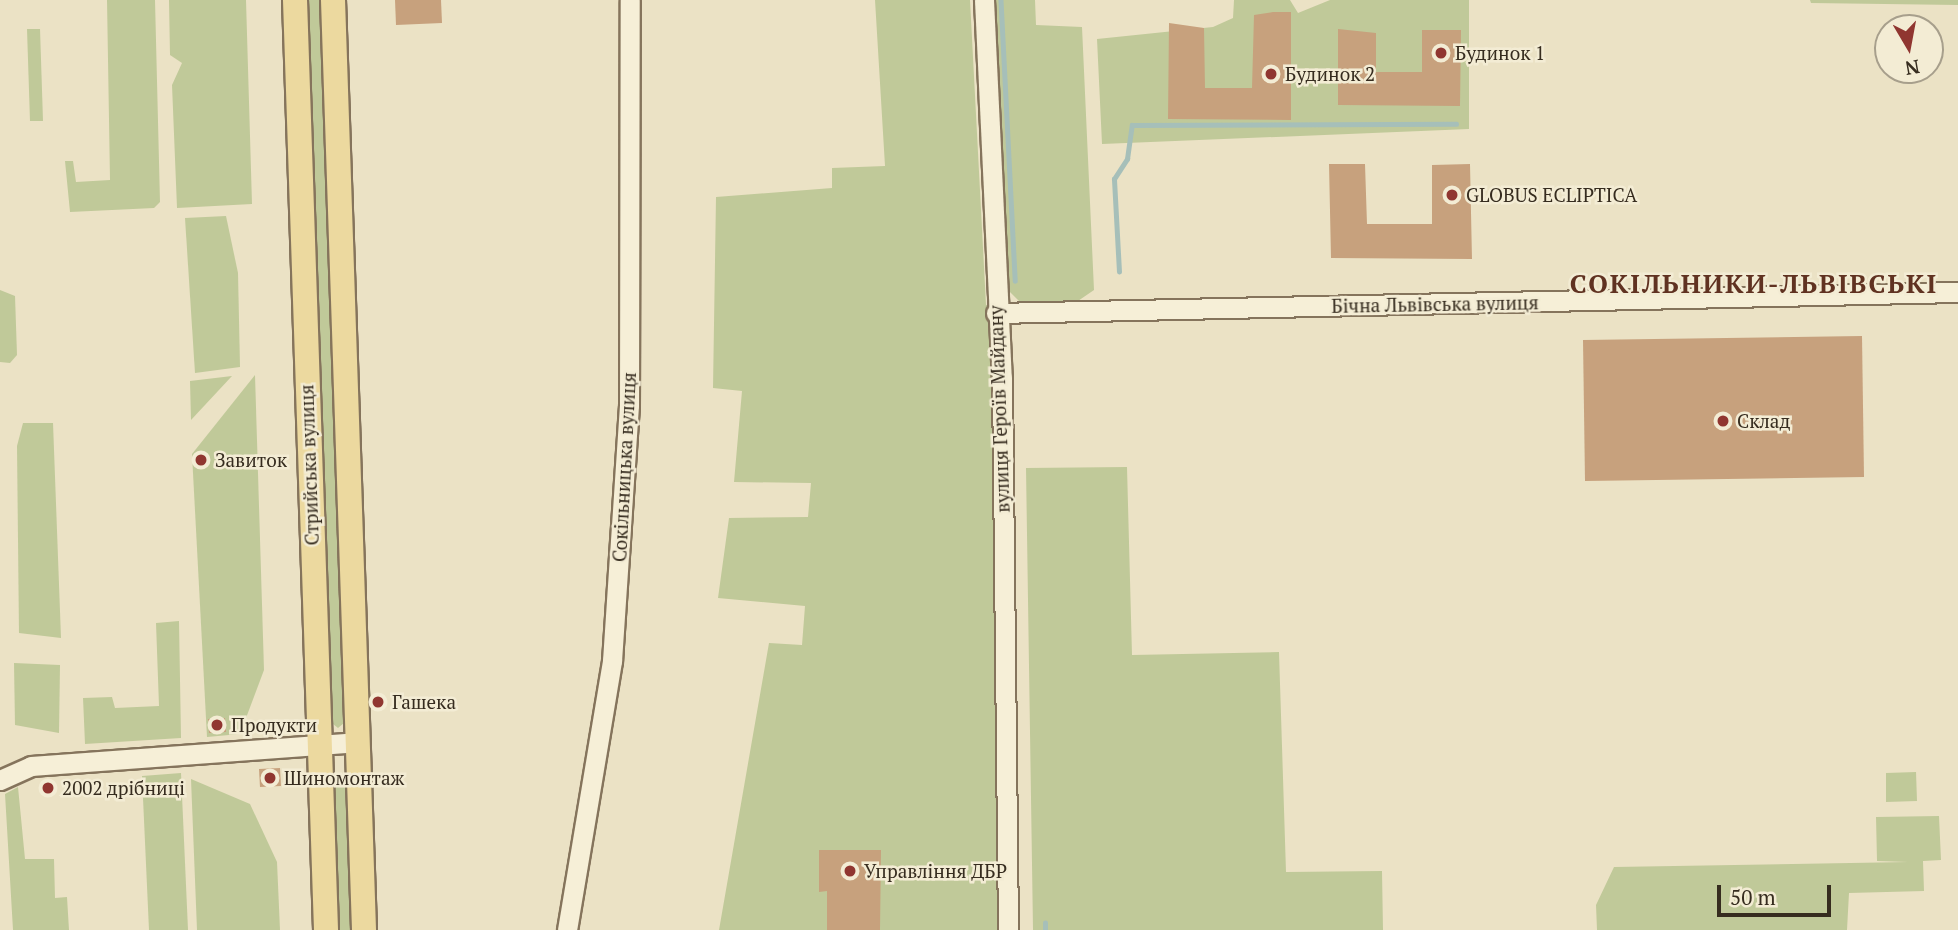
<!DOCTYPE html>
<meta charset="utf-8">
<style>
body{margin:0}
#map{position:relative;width:1958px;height:930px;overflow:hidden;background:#ebe2c5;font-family:"PT Serif",serif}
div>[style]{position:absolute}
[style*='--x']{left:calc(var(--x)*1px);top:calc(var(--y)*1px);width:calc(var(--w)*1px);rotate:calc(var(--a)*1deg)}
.green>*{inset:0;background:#c0c999}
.stream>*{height:4.5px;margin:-2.25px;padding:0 2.25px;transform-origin:2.25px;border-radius:2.25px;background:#a6bfb9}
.building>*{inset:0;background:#c7a17d}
.roads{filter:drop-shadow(2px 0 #85745c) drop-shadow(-2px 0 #85745c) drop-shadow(0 2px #85745c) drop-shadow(0 -2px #85745c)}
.minor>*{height:19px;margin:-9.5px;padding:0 9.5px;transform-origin:9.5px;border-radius:9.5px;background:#f6efd7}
.major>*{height:24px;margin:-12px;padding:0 12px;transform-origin:12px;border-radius:12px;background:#ecd99f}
.dots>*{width:19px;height:19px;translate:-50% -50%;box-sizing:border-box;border:4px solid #f3ecd4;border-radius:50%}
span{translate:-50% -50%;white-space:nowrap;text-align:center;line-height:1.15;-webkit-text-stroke:5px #f3ecd4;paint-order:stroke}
.poi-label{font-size:19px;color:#362c1f}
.left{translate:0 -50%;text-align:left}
.street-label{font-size:19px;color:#362c1f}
.district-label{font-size:26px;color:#603221;font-weight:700;letter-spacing:2px}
.north{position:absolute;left:1874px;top:14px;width:70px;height:70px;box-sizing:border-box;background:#f3ecd4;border:2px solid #a79f8c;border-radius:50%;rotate:170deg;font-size:19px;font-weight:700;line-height:28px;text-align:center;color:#362c1f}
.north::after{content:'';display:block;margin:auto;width:24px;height:32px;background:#903630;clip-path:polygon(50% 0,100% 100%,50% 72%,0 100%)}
.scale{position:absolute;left:1717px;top:885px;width:114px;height:32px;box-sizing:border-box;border:4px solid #362c1f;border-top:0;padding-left:9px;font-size:21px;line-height:24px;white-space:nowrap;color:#362c1f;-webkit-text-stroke:5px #f3ecd4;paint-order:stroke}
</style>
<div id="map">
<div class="green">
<i style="clip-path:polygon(107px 0,155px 0,160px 202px,154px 208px,70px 212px,65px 161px,73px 161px,76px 182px,110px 180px)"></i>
<i style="clip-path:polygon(169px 0,246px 0,252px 204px,177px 208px,172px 85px,182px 63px,170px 55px)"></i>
<i style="clip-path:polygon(308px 0,319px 0,344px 723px,338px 728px,333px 724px)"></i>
<i style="clip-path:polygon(875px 0,970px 0,986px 305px,991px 305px,1002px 930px,719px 930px,769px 643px,802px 645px,805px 606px,718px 598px,729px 518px,808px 517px,811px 483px,734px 482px,742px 391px,713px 388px,716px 197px,832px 188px,832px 168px,885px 166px)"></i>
<i style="clip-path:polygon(991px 0,1035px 0,1036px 25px,1082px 27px,1094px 290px,1075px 303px,1020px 302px,1007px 289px)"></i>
<i style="clip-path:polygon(1234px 0,1290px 0,1298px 13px,1330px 0,1469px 0,1469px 129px,1102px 144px,1097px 39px,1213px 27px,1233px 18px)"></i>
<i style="clip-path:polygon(1810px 0,1958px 0,1958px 5px,1811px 3px)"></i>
<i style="clip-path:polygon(27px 29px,40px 29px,43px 121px,30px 121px)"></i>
<i style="clip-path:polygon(226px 216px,238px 273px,240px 367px,195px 373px,185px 218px)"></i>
<i style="clip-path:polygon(0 290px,15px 296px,17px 355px,10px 363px,0 362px)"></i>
<i style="clip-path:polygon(255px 375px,264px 670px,240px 734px,207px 737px,192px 454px)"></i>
<i style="clip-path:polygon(232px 376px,191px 420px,190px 381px)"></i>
<i style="clip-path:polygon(23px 423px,53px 423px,61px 638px,19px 633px,17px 446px)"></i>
<i style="clip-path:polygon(1127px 467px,1132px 655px,1279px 652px,1286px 872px,1382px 871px,1383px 930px,1033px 930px,1026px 468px)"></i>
<i style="clip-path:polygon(179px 621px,181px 738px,85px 744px,83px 698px,112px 697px,115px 708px,159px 706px,156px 623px)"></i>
<i style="clip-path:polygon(14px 663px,60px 665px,59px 733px,15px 725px)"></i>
<i style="clip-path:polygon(1916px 772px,1917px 801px,1886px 802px,1886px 773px)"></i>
<i style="clip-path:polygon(181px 773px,188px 930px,149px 930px,142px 776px)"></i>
<i style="clip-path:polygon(332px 775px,348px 775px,353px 930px,337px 930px)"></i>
<i style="clip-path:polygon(191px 779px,250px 804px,277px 862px,280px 930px,197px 930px)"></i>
<i style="clip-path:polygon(18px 787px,25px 859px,54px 859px,55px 898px,67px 897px,69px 930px,13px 930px,5px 794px)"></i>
<i style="clip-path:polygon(1939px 816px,1941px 860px,1923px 861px,1924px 891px,1849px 893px,1847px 930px,1597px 930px,1596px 905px,1614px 867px,1908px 862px,1877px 861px,1876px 817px)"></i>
</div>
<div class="stream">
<i style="--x:1001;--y:0;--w:281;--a:87.1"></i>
<i style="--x:1119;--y:272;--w:93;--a:-93.1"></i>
<i style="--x:1114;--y:179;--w:24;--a:-57"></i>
<i style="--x:1127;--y:159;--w:34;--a:-82"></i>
<i style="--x:1132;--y:125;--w:324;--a:-0.2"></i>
<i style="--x:1045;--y:930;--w:7;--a:-90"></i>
</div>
<div class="building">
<i style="clip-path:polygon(395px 0,441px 0,442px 23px,396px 25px)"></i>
<i style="clip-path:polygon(1273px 12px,1291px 12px,1291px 120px,1168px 119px,1169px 23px,1204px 28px,1205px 88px,1252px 88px,1254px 15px)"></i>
<i style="clip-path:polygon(1338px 29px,1376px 33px,1376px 72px,1422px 72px,1422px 30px,1461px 30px,1460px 106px,1338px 105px)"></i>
<i style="clip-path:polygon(1329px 164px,1365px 164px,1367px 224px,1432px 224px,1432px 165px,1470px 164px,1472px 259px,1331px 258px)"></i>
<i style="clip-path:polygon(1862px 336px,1864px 477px,1585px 481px,1583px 340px)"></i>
<i style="clip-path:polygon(225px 718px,226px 732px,209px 733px,208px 719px)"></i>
<i style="clip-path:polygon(280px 768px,281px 786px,260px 787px,259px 769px)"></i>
<i style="clip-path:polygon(819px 850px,881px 850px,880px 930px,827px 930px,827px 891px,819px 892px)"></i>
</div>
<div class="roads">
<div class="minor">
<i style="--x:984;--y:0;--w:378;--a:87.3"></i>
<i style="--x:1002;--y:378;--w:552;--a:89.38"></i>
<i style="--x:996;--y:313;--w:962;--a:-1.25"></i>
<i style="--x:0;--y:780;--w:34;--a:-24"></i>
<i style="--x:31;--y:766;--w:329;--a:-4.2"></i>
<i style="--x:567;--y:930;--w:273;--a:-80.5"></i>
<i style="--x:612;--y:661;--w:257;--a:-86.2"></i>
<i style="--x:629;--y:405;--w:405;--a:-89.9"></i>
</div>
<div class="major">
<i style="--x:295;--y:0;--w:931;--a:88.09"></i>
<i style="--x:333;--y:0;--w:931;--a:88.09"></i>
</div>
</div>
<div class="dots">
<i style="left:1441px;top:53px;background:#903630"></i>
<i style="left:1271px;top:74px;background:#903630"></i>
<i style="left:1452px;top:195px;background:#903630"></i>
<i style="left:1723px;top:421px;background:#903630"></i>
<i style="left:201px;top:460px;background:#903630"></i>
<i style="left:378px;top:702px;background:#903630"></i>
<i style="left:217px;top:725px;background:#903630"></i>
<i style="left:270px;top:778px;background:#903630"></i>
<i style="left:48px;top:788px;background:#903630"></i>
<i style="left:850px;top:871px;background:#903630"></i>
</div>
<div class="poi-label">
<span class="left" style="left:1455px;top:53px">Будинок 1</span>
<span class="left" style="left:1285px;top:74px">Будинок 2</span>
<span class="left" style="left:1466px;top:195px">GLOBUS ECLIPTICA</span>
<span class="left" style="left:1737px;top:421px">Склад</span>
<span class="left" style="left:215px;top:460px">Завиток</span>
<span class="left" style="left:392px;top:702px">Гашека</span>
<span class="left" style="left:231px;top:725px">Продукти</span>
<span class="left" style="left:284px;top:778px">Шиномонтаж</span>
<span class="left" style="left:62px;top:788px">2002 дрібниці</span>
<span class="left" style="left:864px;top:871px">Управління ДБР</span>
</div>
<div class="street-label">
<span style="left:1435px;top:304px;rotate:-1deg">Бічна Львівська вулиця</span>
<span style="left:999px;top:409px;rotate:-92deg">вулиця Героїв Майдану</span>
<span style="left:309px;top:465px;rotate:-92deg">Стрийська вулиця</span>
<span style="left:624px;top:467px;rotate:-87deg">Сокільницька вулиця</span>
</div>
<div class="district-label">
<span style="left:1754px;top:284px">СОКІЛЬНИКИ-ЛЬВІВСЬКІ</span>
</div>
<div class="north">N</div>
<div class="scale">50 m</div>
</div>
